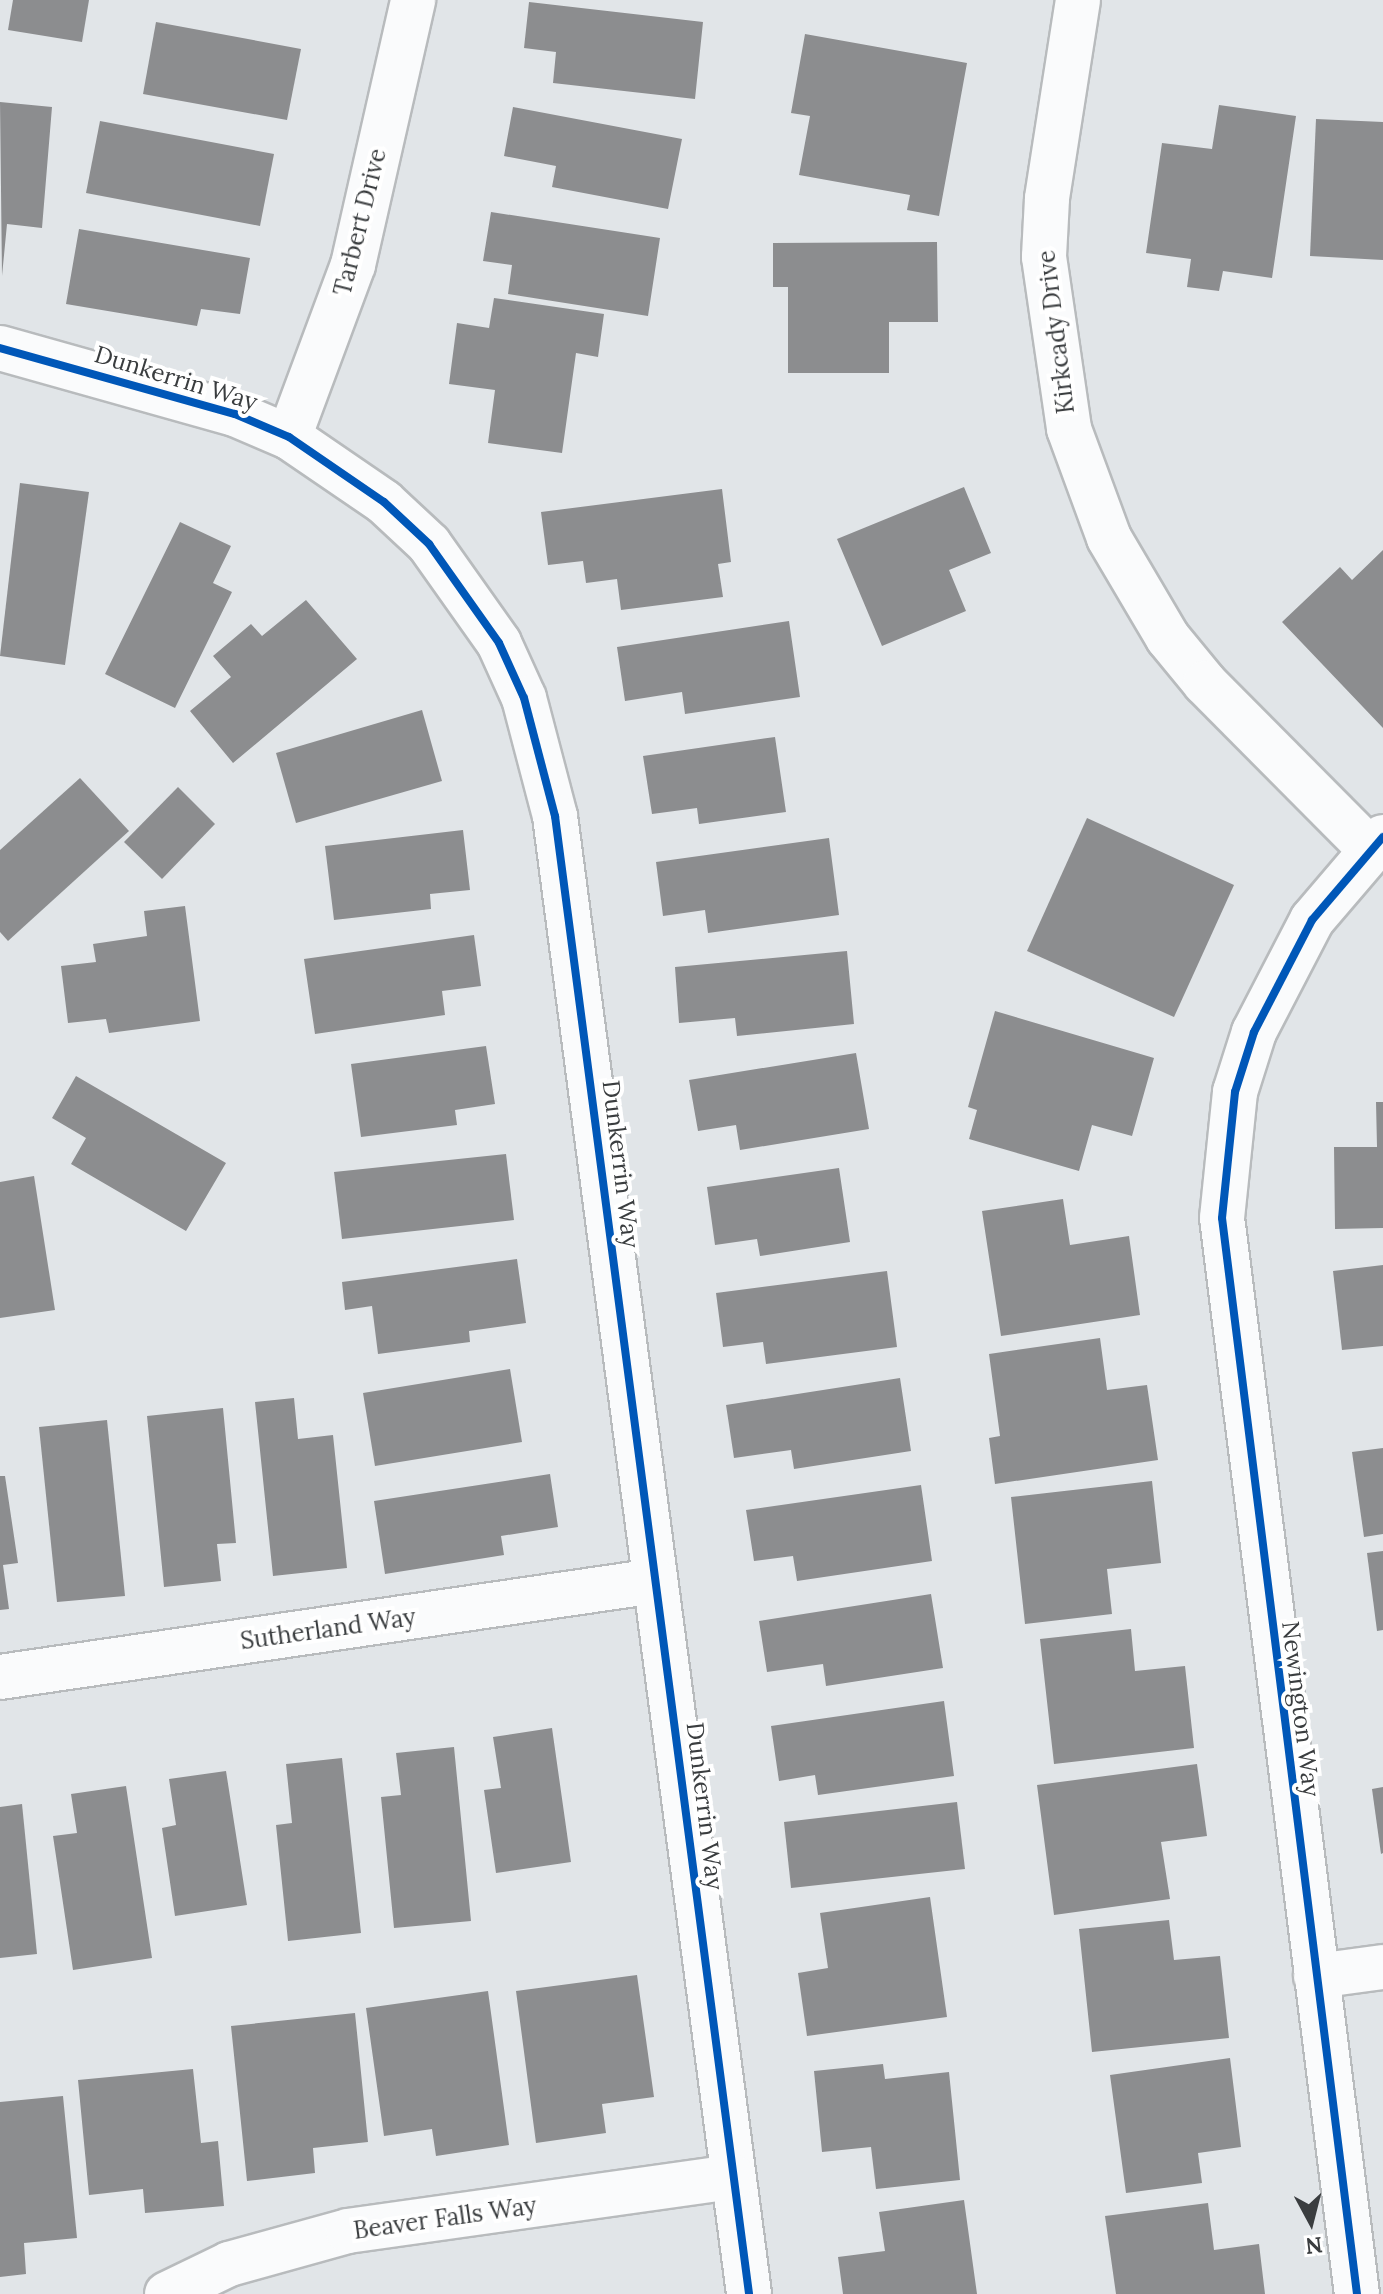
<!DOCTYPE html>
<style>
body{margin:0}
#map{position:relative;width:1383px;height:2294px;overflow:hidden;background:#e1e5e8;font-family:Lora,serif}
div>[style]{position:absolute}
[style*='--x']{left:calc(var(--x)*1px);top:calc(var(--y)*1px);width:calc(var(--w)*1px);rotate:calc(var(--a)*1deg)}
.building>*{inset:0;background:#8c8d8f}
.roads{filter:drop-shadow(2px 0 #b8bbbd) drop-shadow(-2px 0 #b8bbbd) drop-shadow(0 2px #b8bbbd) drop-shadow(0 -2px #b8bbbd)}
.minor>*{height:44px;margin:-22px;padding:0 22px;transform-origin:22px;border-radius:22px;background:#fafbfc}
.cycleway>*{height:8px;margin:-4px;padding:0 4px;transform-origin:4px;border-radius:4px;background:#0057b8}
span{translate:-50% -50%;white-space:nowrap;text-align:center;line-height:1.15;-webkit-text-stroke:8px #fff;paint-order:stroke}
.street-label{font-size:24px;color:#3a3d3f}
.north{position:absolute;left:1271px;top:2182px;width:80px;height:80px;-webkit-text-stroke:6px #fff;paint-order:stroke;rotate:173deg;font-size:22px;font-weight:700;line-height:32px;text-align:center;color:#3a3d3f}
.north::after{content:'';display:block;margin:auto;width:28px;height:36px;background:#3a3d3f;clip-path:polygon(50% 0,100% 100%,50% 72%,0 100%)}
</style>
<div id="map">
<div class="building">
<i style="clip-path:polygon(13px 0,89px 0,82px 42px,8px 30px)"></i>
<i style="clip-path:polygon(529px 2px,703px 22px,695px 99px,553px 83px,556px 52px,524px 48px)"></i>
<i style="clip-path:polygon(156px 22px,301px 49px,287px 120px,143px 94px)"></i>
<i style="clip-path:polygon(805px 34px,967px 63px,939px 216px,907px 210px,910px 195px,799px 175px,810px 116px,791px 113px)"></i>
<i style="clip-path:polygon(0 102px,52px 107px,42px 228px,7px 224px,2px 276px)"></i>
<i style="clip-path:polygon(1219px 105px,1296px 116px,1272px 278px,1223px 271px,1219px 291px,1187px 287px,1191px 259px,1146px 253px,1162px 143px,1212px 149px)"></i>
<i style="clip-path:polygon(513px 107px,682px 139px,668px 209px,552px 187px,556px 166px,504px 156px)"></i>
<i style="clip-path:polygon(1316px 119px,1383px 122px,1383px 260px,1310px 256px)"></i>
<i style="clip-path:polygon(100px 121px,274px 154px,260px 226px,86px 193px)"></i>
<i style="clip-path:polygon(491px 212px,660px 238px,648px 316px,508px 294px,512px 265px,483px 261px)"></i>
<i style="clip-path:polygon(79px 229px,250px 258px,240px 314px,201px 309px,197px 326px,66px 304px)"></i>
<i style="clip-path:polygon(937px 242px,938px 322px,889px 322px,889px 373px,788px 373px,788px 287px,773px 287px,773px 243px)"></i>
<i style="clip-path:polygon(494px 298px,604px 314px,598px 357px,576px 353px,562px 453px,488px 443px,495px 390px,449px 384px,457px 323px,489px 328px)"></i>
<i style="clip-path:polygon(20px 483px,89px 492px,65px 665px,0 656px)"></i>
<i style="clip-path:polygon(964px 487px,991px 553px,949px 570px,966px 611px,882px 646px,837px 539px)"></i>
<i style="clip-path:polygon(722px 489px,731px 562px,718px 564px,723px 597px,621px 610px,617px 579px,586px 583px,583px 561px,548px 565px,541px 512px)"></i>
<i style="clip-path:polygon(180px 522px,231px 546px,213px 583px,232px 592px,175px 708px,105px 674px)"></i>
<i style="clip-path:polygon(1383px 550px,1383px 728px,1282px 622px,1340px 567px,1352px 580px)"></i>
<i style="clip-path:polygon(306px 600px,357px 659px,233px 763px,190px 711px,231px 677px,213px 656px,251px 624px,262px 636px)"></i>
<i style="clip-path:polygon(789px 621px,800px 697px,685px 714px,682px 692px,625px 701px,617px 647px)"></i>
<i style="clip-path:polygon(422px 710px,442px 781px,296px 823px,276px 753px)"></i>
<i style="clip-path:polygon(775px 737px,786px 812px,699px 824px,697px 808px,652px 814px,643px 756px)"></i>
<i style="clip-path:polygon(80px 778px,129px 831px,8px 941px,0 932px,0 850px)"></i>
<i style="clip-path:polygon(178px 787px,215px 824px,162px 879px,124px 842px)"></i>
<i style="clip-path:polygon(1087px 818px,1234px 885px,1174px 1017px,1027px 951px)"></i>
<i style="clip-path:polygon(463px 830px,470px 890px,430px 894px,431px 909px,334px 920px,325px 846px)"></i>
<i style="clip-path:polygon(829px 838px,839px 915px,708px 933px,705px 910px,663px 916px,656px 862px)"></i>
<i style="clip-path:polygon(185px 906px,200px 1021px,109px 1033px,106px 1019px,68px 1023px,61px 966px,96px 962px,93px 944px,147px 936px,144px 911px)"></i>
<i style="clip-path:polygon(474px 935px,481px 986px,442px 991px,445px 1015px,315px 1034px,304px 959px)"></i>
<i style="clip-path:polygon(847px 951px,854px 1024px,737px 1036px,735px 1018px,679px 1023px,675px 967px)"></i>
<i style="clip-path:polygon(995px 1011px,1154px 1058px,1132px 1136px,1092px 1125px,1079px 1171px,969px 1139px,977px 1110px,968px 1107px)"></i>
<i style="clip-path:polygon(486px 1046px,495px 1104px,455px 1110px,457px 1125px,361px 1137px,351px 1064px)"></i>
<i style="clip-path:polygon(856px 1053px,869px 1129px,740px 1150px,736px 1125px,698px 1131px,689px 1080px)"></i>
<i style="clip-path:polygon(76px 1076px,226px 1163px,186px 1231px,71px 1164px,86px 1138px,52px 1118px)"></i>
<i style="clip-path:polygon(1376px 1102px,1383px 1102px,1383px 1228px,1335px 1229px,1334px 1147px,1377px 1147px)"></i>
<i style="clip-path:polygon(506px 1154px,514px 1220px,342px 1239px,334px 1172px)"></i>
<i style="clip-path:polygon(839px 1168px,850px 1242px,760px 1256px,757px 1239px,715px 1245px,707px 1187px)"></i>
<i style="clip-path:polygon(34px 1176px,55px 1310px,0 1318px,0 1182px)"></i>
<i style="clip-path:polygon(1063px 1199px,1070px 1245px,1129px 1236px,1140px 1315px,1001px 1336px,982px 1211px)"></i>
<i style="clip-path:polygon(517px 1259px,526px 1323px,469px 1331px,470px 1342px,378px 1354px,372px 1306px,345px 1310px,342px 1282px)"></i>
<i style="clip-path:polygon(1383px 1265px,1383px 1346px,1342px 1350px,1333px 1271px)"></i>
<i style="clip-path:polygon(887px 1271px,897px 1347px,766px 1364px,763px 1342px,723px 1347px,716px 1293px)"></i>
<i style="clip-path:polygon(1100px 1338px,1107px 1390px,1147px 1385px,1158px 1460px,995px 1484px,989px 1438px,1000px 1436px,989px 1354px)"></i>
<i style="clip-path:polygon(510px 1369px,522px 1442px,375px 1466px,363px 1393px)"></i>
<i style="clip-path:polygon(900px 1378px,911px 1451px,794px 1469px,791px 1450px,734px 1458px,726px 1405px)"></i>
<i style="clip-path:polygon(294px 1398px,298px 1439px,333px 1435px,347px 1568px,273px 1576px,255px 1402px)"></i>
<i style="clip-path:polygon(223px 1408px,236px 1543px,217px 1544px,221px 1581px,164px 1587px,147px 1416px)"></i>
<i style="clip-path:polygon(107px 1420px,125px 1596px,57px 1602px,39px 1427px)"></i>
<i style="clip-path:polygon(1383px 1448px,1383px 1534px,1364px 1537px,1352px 1452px)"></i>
<i style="clip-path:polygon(550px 1474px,558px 1527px,501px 1536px,504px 1555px,385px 1574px,374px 1501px)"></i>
<i style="clip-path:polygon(0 1476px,5px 1476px,18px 1563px,3px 1565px,9px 1609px,0 1610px)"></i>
<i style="clip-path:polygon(1152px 1481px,1161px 1563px,1107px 1569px,1112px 1614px,1025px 1624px,1011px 1497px)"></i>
<i style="clip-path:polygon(921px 1485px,932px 1561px,797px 1581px,793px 1556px,754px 1561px,746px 1510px)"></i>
<i style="clip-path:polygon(1383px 1551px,1383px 1630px,1377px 1631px,1367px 1553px)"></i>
<i style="clip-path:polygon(931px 1594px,943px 1668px,826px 1686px,823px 1664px,767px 1672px,759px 1621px)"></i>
<i style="clip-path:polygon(1131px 1629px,1135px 1671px,1185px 1666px,1194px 1748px,1054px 1764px,1040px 1639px)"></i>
<i style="clip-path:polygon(944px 1701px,954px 1776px,818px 1795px,815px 1775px,779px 1781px,771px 1726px)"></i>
<i style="clip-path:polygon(552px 1728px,571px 1862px,496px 1873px,484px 1790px,501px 1788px,493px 1737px)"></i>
<i style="clip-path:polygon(454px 1747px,471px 1921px,394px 1928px,381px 1797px,401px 1795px,396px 1753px)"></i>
<i style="clip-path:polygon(342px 1758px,361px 1933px,288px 1941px,276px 1825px,292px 1823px,286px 1764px)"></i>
<i style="clip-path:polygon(1197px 1764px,1207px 1836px,1161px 1842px,1170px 1899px,1054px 1915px,1037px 1785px)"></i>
<i style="clip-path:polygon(226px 1771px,247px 1905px,175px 1916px,162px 1828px,176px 1825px,169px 1779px)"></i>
<i style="clip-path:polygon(126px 1786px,152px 1958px,73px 1970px,53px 1836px,77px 1833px,71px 1794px)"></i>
<i style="clip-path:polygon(1383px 1787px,1383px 1853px,1381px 1854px,1372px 1789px)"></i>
<i style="clip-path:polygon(957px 1802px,965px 1869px,791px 1888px,784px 1822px)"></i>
<i style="clip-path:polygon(22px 1804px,37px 1954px,0 1958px,0 1807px)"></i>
<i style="clip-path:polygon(930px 1897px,947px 2017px,807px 2036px,798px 1973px,828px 1968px,820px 1913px)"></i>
<i style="clip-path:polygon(1169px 1920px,1174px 1960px,1220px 1956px,1229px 2038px,1092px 2052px,1079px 1929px)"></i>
<i style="clip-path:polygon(637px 1975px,654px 2097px,602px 2104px,606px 2133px,536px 2143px,516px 1991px)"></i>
<i style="clip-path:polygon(488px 1991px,509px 2145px,436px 2156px,432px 2129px,384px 2136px,366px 2008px)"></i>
<i style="clip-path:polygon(355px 2013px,368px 2142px,313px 2148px,315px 2173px,247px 2181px,231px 2026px)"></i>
<i style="clip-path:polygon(1230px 2058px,1241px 2147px,1198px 2153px,1202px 2183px,1126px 2193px,1110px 2075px)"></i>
<i style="clip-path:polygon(883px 2064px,885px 2079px,949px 2072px,960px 2180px,876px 2189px,871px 2147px,822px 2152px,814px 2071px)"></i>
<i style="clip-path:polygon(193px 2069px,201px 2143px,218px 2141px,224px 2206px,145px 2213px,143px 2189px,89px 2195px,78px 2080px)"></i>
<i style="clip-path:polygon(63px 2096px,77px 2238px,24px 2243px,26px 2274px,0 2277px,0 2102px)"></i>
<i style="clip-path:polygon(964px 2200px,977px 2294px,843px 2294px,838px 2257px,885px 2251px,879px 2212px)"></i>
<i style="clip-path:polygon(1208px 2203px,1214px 2250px,1259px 2244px,1265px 2294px,1116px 2294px,1105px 2216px)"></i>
</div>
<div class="roads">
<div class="minor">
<i style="--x:1078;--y:0;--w:201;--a:98.9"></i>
<i style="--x:1047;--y:199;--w:58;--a:93"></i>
<i style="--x:1044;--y:257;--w:174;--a:81.7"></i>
<i style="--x:1069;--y:429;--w:116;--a:69.8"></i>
<i style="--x:1109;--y:538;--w:116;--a:59.5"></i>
<i style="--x:1168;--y:638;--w:58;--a:50.6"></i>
<i style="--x:1205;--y:683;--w:234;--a:45.2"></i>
<i style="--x:0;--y:348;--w:244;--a:15.7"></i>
<i style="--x:235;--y:414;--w:59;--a:23.1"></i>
<i style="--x:289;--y:437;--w:115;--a:34.4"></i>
<i style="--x:384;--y:502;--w:62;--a:43"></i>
<i style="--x:429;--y:544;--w:121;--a:54.7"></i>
<i style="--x:499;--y:643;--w:60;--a:65.6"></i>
<i style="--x:524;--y:698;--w:122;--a:75.3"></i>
<i style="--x:555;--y:816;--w:1491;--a:82.52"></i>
<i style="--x:289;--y:437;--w:184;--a:-69.6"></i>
<i style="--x:353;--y:265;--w:272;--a:-77.2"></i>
<i style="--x:0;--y:1677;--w:662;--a:-8.34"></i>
<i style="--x:1316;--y:1976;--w:68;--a:-7.7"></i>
<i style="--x:167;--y:2294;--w:69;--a:-25.8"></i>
<i style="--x:229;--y:2264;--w:123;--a:-15.5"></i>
<i style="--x:348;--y:2231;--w:389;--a:-8"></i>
<i style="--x:1357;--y:2294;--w:1084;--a:-97.15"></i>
<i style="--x:1222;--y:1218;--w:127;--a:-84.1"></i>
<i style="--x:1235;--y:1092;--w:63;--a:-72.4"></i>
<i style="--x:1254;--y:1032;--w:126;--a:-62.6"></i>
<i style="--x:1312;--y:920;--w:109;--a:-49.5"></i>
</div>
</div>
<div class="cycleway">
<i style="--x:0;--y:348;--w:244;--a:15.7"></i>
<i style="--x:235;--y:414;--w:59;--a:23.1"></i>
<i style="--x:289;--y:437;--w:115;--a:34.4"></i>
<i style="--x:384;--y:502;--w:62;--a:43"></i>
<i style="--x:429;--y:544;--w:121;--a:54.7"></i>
<i style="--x:499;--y:643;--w:60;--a:65.6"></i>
<i style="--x:524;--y:698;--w:122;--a:75.3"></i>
<i style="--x:555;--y:816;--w:1491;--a:82.52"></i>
<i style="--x:1357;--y:2294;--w:1084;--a:-97.15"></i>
<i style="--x:1222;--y:1218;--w:127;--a:-84.1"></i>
<i style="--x:1235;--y:1092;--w:63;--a:-72.4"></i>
<i style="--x:1254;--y:1032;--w:126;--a:-62.6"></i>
<i style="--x:1312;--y:920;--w:109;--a:-49.5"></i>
</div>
<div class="street-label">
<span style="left:360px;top:222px;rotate:-76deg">Tarbert Drive</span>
<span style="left:1056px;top:332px;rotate:-97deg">Kirkcady Drive</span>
<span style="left:176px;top:378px;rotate:17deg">Dunkerrin Way</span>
<span style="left:621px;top:1164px;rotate:83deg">Dunkerrin Way</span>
<span style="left:328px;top:1629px;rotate:-8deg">Sutherland Way</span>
<span style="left:1301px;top:1709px;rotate:83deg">Newington Way</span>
<span style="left:705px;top:1806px;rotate:83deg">Dunkerrin Way</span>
<span style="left:445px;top:2218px;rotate:-8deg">Beaver Falls Way</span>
</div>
<div class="north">N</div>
</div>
